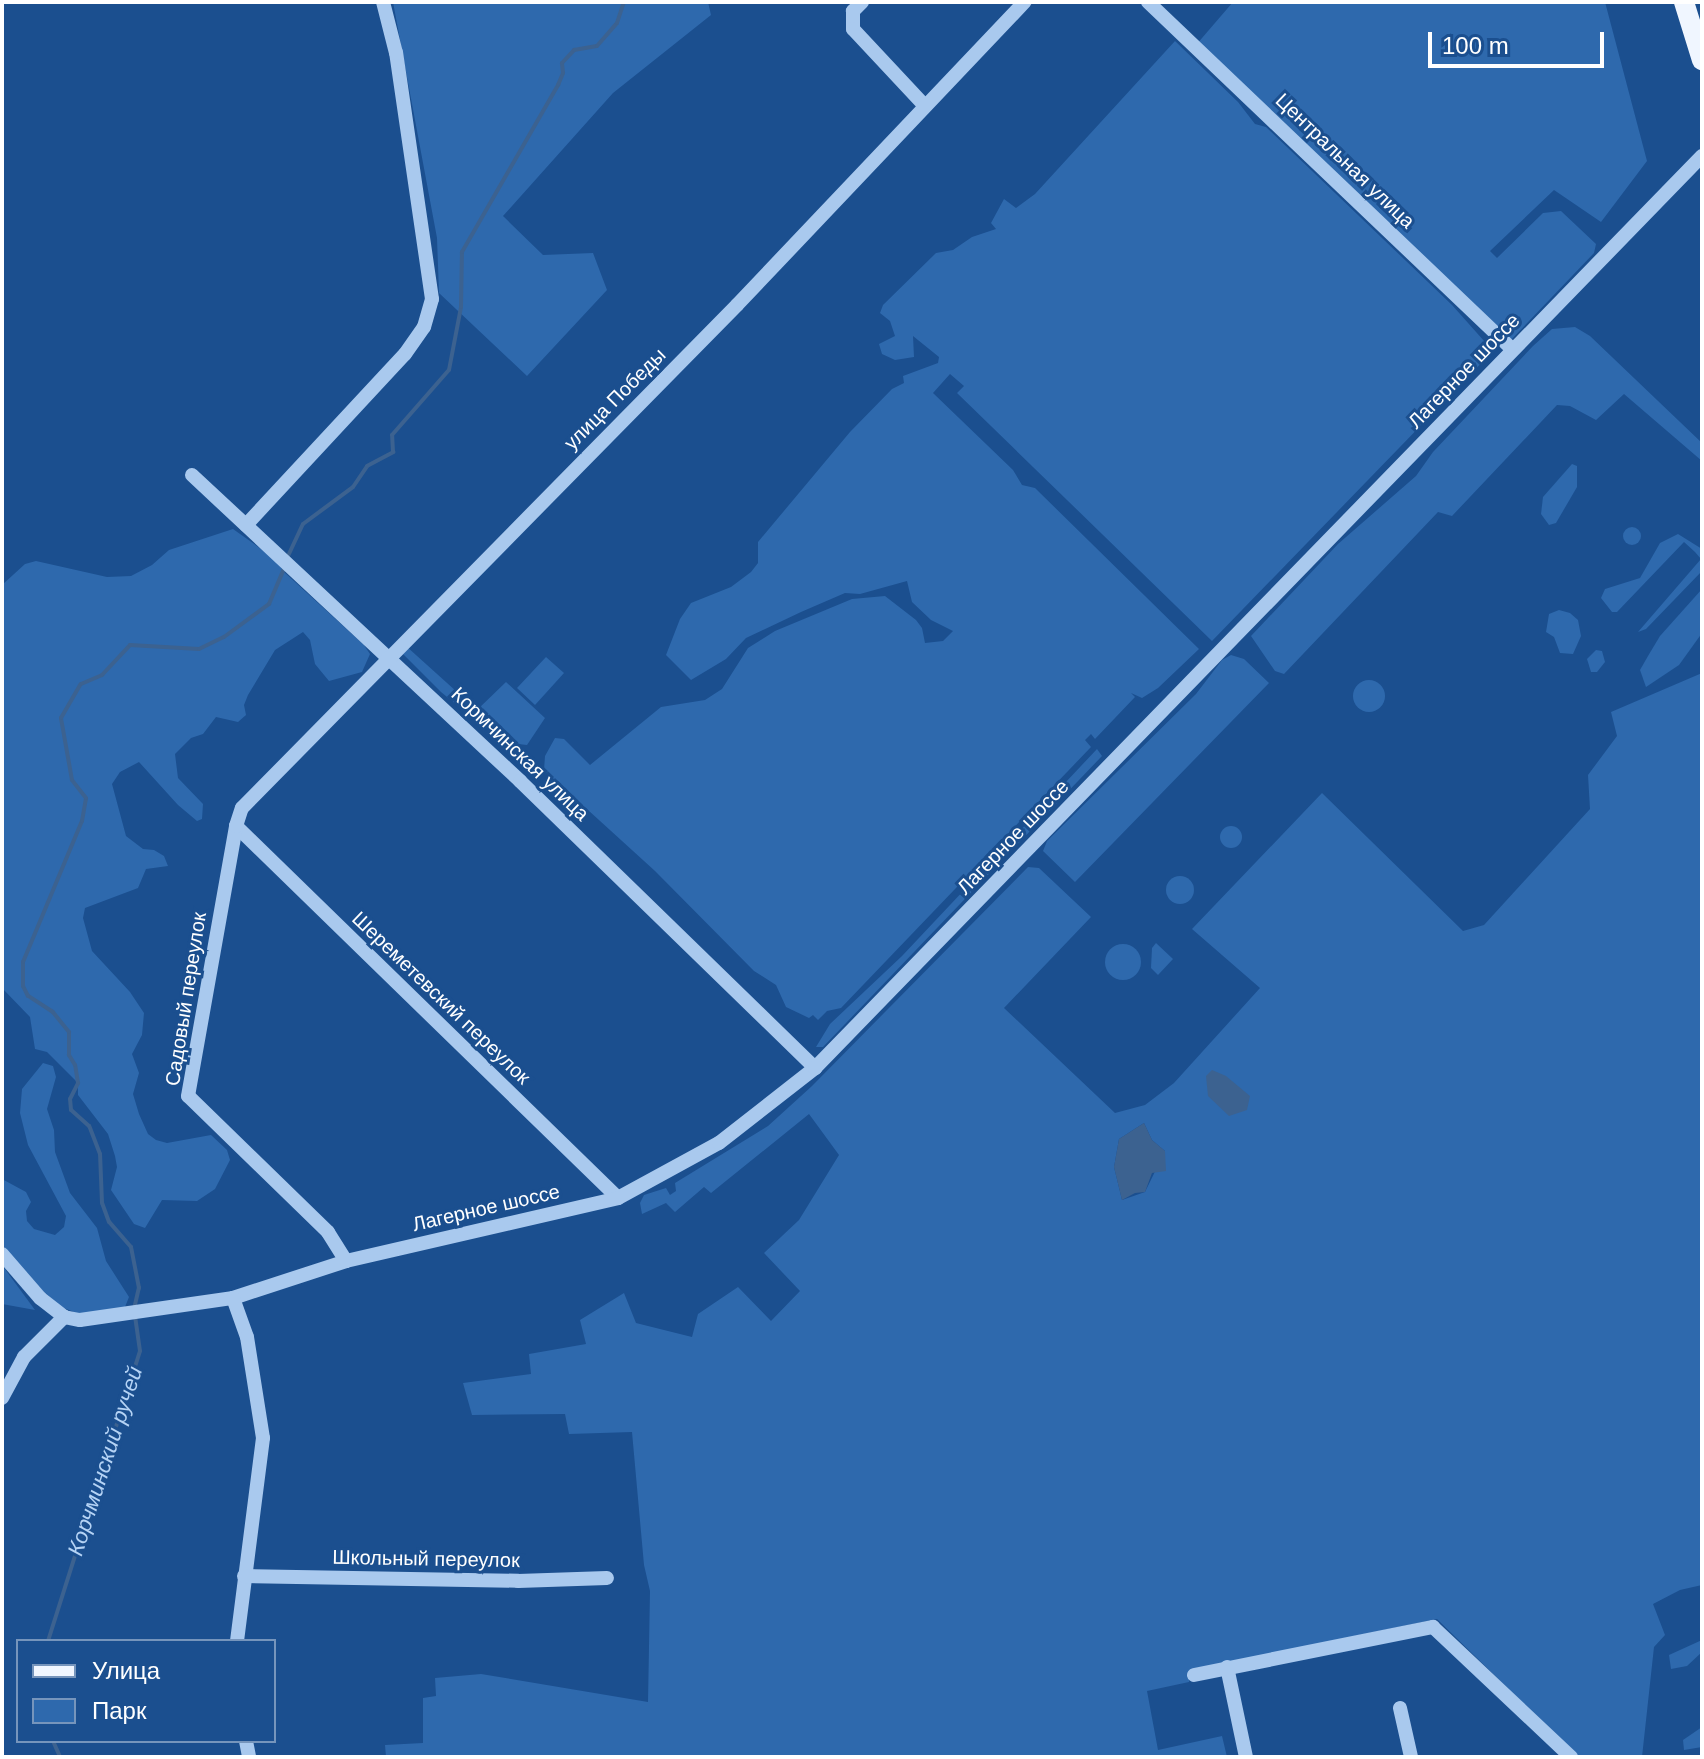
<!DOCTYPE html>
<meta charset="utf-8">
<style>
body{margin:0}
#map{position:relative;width:1704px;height:1759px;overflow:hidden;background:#1b4f8f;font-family:Arial,sans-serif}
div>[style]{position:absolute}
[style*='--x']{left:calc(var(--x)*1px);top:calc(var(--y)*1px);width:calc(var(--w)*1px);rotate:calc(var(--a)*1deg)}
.green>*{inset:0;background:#2e69ad}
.round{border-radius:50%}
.water>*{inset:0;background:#3c6290}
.stream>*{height:4px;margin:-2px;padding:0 2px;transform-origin:2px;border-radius:2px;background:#3c6290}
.minor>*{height:14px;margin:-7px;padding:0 7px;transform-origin:7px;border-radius:7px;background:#a9c9ee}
.major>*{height:20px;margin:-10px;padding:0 10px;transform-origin:10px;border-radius:10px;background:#f0f6ff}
span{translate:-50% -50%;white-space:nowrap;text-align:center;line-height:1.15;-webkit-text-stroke:6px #1b4f8f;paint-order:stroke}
.street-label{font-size:20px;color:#fff}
.water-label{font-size:22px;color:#b5d3f5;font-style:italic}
.frame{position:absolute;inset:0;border:4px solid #fff;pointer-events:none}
.legend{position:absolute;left:16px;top:1639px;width:260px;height:104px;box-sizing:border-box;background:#1b4f8f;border:2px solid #7695bc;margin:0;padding:10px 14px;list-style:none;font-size:24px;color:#fff}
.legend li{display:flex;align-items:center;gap:16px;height:40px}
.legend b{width:40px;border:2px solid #7695bc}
.scale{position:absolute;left:1428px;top:32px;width:176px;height:36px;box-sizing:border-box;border:4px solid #fff;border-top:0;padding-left:10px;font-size:24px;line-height:28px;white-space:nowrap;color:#fff;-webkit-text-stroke:6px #1b4f8f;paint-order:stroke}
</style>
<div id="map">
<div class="green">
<i style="clip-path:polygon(393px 2px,708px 2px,711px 15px,613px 93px,503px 216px,543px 255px,593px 253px,607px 290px,527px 376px,439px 293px,437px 238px)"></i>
<i style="clip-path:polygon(1233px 2px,1605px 2px,1647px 161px,1601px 222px,1554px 190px,1490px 251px,1497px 258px,1543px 213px,1561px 211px,1596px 244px,1594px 253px,1510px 341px,1196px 45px)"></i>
<i style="clip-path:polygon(1175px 41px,1238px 102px,1255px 124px,1266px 127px,1452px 305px,1493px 351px,1212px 641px,957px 393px,964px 386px,950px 374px,933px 393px,1013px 470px,1022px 485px,1035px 488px,1199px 649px,1158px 688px,1142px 698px,1131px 693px,1135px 697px,1095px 739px,1091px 734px,1085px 740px,1091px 747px,841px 1008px,827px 1011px,818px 1020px,813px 1015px,809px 1018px,786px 1007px,776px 985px,754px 971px,655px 871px,544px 770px,545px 756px,555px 738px,564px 739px,590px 765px,661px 707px,705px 700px,722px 689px,748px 648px,775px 631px,852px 599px,885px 596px,916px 620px,922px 628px,925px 643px,943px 641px,953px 631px,931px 620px,912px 602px,907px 581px,860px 594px,845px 593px,801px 612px,746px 638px,726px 659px,691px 680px,666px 655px,680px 619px,691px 603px,731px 587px,751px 572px,758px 563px,758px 542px,850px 432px,892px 389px,904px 383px,903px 376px,938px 363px,939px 357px,913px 336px,914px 357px,895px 360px,882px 354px,879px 344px,895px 336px,890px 321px,880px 313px,883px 305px,936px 253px,953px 250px,972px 237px,996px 229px,991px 223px,1004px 199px,1016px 208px,1035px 194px)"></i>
<i style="clip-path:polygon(1575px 327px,1590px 336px,1702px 443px,1702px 461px,1624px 394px,1596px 420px,1570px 406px,1557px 405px,1452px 516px,1438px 512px,1284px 674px,1275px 671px,1251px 636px,1338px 544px,1416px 476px,1433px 452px,1533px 346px,1552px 329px)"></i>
<i style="clip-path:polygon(1572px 464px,1577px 466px,1577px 487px,1556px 523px,1549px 525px,1541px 514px,1543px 497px)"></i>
<i class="round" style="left:1623px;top:527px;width:18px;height:18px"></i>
<i style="clip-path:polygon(233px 529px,278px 561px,283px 571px,364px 645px,370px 654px,362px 672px,329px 681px,315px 664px,310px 640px,303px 632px,275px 650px,248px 695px,244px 705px,246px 715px,238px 722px,216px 717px,203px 734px,191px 738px,175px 754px,178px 778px,203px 804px,202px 819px,197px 821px,178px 805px,139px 762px,120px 772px,112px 784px,126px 836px,143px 849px,154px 850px,164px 856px,168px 866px,146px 869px,138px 888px,85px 908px,83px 918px,92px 951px,130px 992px,144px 1013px,142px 1035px,132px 1054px,139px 1073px,133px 1094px,139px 1114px,148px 1134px,156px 1140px,167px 1143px,211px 1135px,227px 1150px,230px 1160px,215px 1189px,197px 1201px,162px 1200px,145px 1228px,134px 1224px,111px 1190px,117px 1167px,115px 1156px,108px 1134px,78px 1095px,78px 1083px,47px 1052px,35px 1049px,30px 1017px,2px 988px,2px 585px,25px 564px,36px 561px,107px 577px,131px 576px,152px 565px,169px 550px)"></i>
<i style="clip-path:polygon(1678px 534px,1702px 549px,1702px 571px,1646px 629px,1638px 632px,1701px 559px,1695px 552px,1684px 542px,1617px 612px,1612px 612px,1601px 598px,1605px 589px,1640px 578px,1660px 543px)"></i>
<i style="clip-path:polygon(1702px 589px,1702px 633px,1679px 665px,1646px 687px,1640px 670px,1648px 656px,1660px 636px)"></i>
<i style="clip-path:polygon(1559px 610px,1570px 613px,1578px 620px,1581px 636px,1573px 654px,1560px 653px,1554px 637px,1546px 632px,1549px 614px)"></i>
<i style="clip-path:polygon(406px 646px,477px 710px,506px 682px,545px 718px,527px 745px,518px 744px,486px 713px,475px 720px,441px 692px,402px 653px)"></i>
<i style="clip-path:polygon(1596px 650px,1602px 651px,1605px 662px,1597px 672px,1591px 672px,1587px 659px)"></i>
<i style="clip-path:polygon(1231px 655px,1244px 659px,1269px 683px,1075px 882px,1043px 851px,1047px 841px,1196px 694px,1222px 660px)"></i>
<i style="clip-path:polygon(546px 657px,564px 673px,535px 705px,517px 688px)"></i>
<i style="clip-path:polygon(evenodd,1702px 673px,1702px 1585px,1680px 1590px,1653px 1604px,1665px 1635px,1654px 1647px,1642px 1757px,1578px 1757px,1437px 1619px,1191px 1670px,1189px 1682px,1147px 1691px,1158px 1750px,1222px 1736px,1227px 1757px,386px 1757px,385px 1745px,423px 1743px,423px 1698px,436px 1696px,435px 1678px,481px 1674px,648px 1702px,650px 1591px,644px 1565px,632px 1432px,569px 1434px,565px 1414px,472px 1415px,463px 1383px,531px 1374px,529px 1354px,586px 1344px,580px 1320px,624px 1293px,636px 1323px,692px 1337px,698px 1314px,738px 1287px,771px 1321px,800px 1291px,764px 1253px,799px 1220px,839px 1155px,809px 1114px,711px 1193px,704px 1187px,675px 1212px,666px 1203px,642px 1214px,640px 1203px,644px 1195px,666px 1188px,670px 1195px,676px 1191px,675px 1183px,768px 1126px,812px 1086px,1028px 867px,1039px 868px,1091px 917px,1004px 1008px,1115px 1113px,1145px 1105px,1174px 1083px,1260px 988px,1192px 929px,1322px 793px,1463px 931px,1484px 925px,1590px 809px,1588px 775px,1617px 736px,1611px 712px,1702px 673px,1144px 1123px,1152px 1140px,1165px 1151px,1145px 1192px,1122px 1200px,1114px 1167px,1119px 1139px,1144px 1123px)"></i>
<i class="round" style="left:1353px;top:680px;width:32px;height:32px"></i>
<i style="clip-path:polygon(1097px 749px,1102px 756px,823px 1047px,816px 1047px,830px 1024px,902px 956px)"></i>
<i class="round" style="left:1220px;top:826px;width:22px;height:22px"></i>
<i class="round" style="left:1166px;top:876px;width:28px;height:28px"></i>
<i style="clip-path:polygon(1156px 943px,1173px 959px,1158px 975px,1151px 968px,1152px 948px)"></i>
<i class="round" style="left:1105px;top:944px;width:36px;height:36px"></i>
<i style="clip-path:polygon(43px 1063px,53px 1066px,56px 1077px,47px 1109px,54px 1130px,55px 1152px,70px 1193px,97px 1228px,106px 1261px,129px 1297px,125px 1307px,82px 1315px,61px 1307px,26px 1276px,2px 1244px,2px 1179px,26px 1192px,31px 1202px,26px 1211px,27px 1221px,34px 1229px,55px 1235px,64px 1227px,66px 1216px,28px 1145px,20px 1113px,22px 1089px)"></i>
<i style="clip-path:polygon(2px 1265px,35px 1310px,2px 1304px)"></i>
<i style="clip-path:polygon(1702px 1640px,1702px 1652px,1687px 1666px,1671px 1669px,1669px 1655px)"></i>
<i style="clip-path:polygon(1702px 1727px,1702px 1747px,1684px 1750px,1683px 1740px)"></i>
</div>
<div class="water">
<i style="clip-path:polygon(1212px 1070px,1226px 1076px,1250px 1096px,1247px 1110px,1229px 1116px,1208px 1096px,1206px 1076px)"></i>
<i style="clip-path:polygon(1144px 1123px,1152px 1140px,1165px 1151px,1166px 1171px,1152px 1173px,1145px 1192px,1135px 1193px,1122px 1200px,1114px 1167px,1119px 1139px)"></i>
</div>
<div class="stream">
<i style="--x:288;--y:556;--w:35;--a:-65"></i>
<i style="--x:303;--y:524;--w:62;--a:-36.5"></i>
<i style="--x:353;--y:487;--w:25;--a:-56"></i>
<i style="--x:367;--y:466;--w:30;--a:-28"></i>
<i style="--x:393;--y:452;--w:17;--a:-93"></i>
<i style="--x:392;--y:435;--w:86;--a:-48.8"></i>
<i style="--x:449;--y:370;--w:64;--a:-79.2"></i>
<i style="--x:461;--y:307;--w:55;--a:-89"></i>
<i style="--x:462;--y:252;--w:193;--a:-60.1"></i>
<i style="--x:558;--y:85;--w:13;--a:-67"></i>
<i style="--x:563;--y:73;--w:10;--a:-96"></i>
<i style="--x:562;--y:63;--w:18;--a:-47"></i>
<i style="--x:574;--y:50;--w:23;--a:-10"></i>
<i style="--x:597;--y:46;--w:30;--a:-49"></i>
<i style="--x:617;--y:23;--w:22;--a:-72"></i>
<i style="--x:48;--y:1641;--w:304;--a:-72.4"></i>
<i style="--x:140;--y:1351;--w:42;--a:-98.1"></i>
<i style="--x:134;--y:1309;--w:22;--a:-77"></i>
<i style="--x:139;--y:1288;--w:42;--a:-101"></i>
<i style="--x:131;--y:1247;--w:33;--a:-131"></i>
<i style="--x:109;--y:1222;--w:20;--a:-110"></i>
<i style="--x:102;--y:1203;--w:49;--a:-92.3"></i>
<i style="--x:100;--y:1154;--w:30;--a:-111"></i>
<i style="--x:89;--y:1126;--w:24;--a:-138"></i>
<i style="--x:71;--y:1110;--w:11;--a:-95"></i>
<i style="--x:70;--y:1099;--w:18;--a:-63"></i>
<i style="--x:78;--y:1083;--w:18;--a:-99"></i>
<i style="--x:75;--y:1065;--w:12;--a:-121"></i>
<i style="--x:69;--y:1055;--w:23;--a:-90"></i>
<i style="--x:69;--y:1032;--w:26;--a:-129"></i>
<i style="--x:53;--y:1012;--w:30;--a:-147"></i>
<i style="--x:28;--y:996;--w:11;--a:-117"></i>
<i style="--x:23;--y:986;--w:24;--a:-90"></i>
<i style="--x:23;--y:962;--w:153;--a:-67.3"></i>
<i style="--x:82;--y:821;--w:23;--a:-80"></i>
<i style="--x:86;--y:798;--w:23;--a:-128"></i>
<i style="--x:72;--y:780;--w:63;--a:-100.1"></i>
<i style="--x:61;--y:718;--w:39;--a:-60"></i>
<i style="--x:81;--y:684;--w:23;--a:-23"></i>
<i style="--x:102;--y:675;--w:41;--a:-47"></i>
<i style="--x:130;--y:645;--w:69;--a:3.3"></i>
<i style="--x:199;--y:649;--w:28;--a:-26"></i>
<i style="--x:224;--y:637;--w:56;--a:-36.3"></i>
<i style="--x:269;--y:604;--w:36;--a:-67"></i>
<i style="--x:53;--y:1741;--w:17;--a:66"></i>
</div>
<div class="minor">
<i style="--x:862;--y:2;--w:13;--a:135"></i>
<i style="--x:853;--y:11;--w:18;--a:90"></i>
<i style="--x:853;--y:29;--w:105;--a:46.9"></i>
<i style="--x:1148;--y:2;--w:504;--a:43.63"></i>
<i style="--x:192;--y:475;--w:449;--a:43"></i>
<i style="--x:520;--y:781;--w:412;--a:44.2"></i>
<i style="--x:246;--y:525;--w:233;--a:-47.1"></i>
<i style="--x:405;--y:354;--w:33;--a:-55"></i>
<i style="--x:424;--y:327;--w:29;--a:-74"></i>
<i style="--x:432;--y:299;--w:249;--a:-98.3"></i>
<i style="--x:396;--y:53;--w:53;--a:-104.3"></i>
<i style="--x:236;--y:826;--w:533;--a:44.24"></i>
<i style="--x:2;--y:1254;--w:58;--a:49.2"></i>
<i style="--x:40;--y:1298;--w:31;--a:38"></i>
<i style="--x:64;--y:1317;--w:16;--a:11"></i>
<i style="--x:80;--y:1320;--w:155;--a:-8.2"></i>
<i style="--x:233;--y:1298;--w:119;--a:-18.1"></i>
<i style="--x:346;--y:1261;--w:279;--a:-13"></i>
<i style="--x:618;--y:1198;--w:115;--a:-28.6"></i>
<i style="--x:719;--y:1143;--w:122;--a:-38"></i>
<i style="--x:815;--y:1068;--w:1272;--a:-45.8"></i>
<i style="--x:346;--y:1261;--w:34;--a:-122"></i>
<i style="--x:328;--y:1232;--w:195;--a:-135.8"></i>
<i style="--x:188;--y:1096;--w:274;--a:-79.9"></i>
<i style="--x:236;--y:826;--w:19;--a:-72"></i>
<i style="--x:242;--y:808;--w:706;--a:-45.46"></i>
<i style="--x:737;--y:305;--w:418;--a:-46.5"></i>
<i style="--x:233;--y:1298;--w:41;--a:70.3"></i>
<i style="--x:247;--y:1337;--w:102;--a:81"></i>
<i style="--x:263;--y:1438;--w:205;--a:97.3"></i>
<i style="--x:2;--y:1398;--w:47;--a:-61.8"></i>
<i style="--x:24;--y:1357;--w:57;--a:-45"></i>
<i style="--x:244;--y:1576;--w:274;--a:1"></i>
<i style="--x:518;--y:1581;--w:89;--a:-1.9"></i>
<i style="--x:1227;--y:1667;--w:92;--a:78.1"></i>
<i style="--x:1194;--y:1675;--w:244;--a:-11.4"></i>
<i style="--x:1433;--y:1627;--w:190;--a:43.3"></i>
<i style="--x:1400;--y:1708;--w:50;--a:77.3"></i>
<i style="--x:246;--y:1741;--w:16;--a:79"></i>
</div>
<div class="major">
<i style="--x:1684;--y:2;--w:61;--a:72.8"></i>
</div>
<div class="street-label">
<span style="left:1345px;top:161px;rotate:44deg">Центральная улица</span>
<span style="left:1464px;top:371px;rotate:-46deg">Лагерное шоссе</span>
<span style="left:615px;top:399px;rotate:-45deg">улица Победы</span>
<span style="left:520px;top:754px;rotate:44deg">Кормчинская улица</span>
<span style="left:1013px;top:837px;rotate:-46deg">Лагерное шоссе</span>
<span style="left:441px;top:998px;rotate:44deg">Шереметевский переулок</span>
<span style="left:186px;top:999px;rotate:-81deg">Садовый переулок</span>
<span style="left:486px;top:1208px;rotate:-13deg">Лагерное шоссе</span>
<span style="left:426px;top:1559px;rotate:1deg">Школьный переулок</span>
</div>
<div class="water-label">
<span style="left:105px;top:1461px;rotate:-72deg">Корчминский ручей</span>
</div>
<div class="frame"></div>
<ul class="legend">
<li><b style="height:10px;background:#f0f6ff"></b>Улица</li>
<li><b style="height:22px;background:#2e69ad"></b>Парк</li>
</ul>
<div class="scale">100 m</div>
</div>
